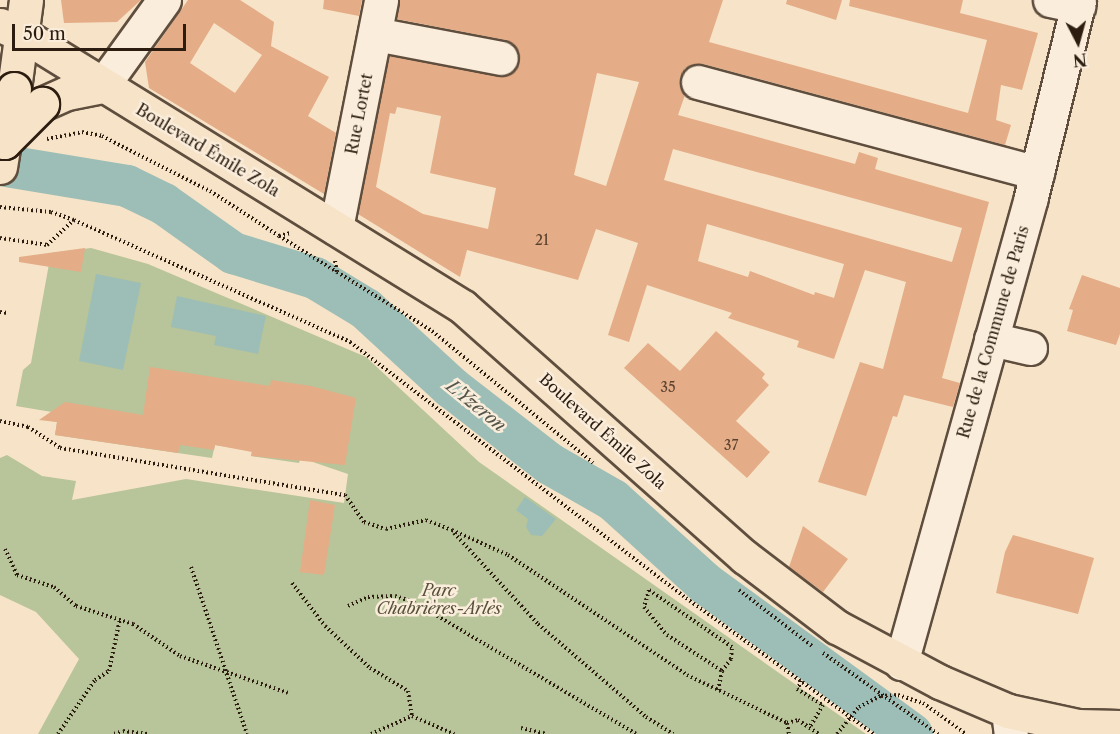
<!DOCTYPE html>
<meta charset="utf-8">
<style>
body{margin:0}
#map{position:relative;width:1120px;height:734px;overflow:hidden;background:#f7e3c7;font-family:"Libre Caslon Text",serif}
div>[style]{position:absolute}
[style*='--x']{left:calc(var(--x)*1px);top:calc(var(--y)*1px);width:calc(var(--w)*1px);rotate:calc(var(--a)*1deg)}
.green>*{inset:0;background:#b8c499}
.water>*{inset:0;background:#9dbeb6}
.river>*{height:42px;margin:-21px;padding:0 21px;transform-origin:21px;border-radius:21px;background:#9dbeb6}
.building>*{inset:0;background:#e4ad87}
.path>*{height:4px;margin-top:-2px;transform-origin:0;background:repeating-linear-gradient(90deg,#2c1d10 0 1.5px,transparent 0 4.5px)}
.roads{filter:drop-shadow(2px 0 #5f4e3e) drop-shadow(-2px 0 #5f4e3e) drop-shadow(0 2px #5f4e3e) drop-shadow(0 -2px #5f4e3e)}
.minor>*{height:33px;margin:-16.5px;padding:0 16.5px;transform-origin:16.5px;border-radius:16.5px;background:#faeddb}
.major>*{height:33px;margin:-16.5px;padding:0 16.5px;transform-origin:16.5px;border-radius:16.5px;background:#f7e3c7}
.path-bridge>*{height:4px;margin-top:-2px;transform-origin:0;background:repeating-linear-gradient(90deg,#2c1d10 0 1.5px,transparent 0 4.5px)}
.bridges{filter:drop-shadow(2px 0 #2c1d10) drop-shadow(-2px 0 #2c1d10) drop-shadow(0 2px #2c1d10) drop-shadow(0 -2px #2c1d10)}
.major-bridge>*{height:33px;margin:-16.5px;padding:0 16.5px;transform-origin:16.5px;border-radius:16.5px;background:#f7e3c7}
span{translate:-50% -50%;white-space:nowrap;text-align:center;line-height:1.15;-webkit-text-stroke:5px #faeddb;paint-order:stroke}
.number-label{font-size:14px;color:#5a412e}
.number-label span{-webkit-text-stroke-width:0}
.street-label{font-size:16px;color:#2c1d10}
.park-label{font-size:16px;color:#564f39;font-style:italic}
.water-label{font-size:18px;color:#54554a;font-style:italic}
.north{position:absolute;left:1048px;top:12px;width:60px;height:60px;-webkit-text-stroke:4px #faeddb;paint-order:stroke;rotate:174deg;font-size:16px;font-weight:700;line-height:24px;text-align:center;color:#2c1d10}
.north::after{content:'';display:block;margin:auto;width:21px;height:27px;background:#2c1d10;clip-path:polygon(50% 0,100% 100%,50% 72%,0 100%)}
.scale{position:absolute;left:12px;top:24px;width:174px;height:27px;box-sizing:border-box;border:3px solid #2c1d10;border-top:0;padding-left:8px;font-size:18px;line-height:21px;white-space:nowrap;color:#2c1d10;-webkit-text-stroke:4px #faeddb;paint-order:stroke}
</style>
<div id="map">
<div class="green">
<i style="clip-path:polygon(91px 248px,148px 264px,366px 357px,479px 462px,866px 734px,38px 734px,79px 659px,36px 612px,0 595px,0 458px,7px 455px,42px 476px,76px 481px,72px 500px,186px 479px,344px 503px,348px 474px,307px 460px,300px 459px,299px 463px,251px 456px,252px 451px,215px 445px,212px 458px,55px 435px,57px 422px,51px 421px,52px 412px,16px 406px,23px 370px,31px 363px,51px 253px)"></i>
</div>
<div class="water">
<i style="clip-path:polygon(96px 274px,141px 283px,123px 370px,79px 361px)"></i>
<i style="clip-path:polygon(177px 296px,266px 316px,258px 354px,214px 345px,216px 336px,171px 327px)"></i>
<i style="clip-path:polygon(525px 497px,556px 519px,542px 536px,531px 535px,526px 527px,528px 519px,516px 510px)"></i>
</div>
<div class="river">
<i style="--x:0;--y:165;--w:129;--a:9.4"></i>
<i style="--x:127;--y:186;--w:41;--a:25.9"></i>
<i style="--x:164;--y:204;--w:85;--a:35.4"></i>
<i style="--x:233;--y:253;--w:86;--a:17"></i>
<i style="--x:315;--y:278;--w:60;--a:31.3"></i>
<i style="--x:366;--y:309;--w:117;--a:42.6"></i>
<i style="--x:452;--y:388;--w:124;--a:37.8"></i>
<i style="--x:550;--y:464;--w:73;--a:29.7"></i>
<i style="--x:613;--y:500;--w:125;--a:42.1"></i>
<i style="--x:706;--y:584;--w:255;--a:36.1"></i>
</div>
<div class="building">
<i style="clip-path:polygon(61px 0,141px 0,117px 22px,64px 23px)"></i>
<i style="clip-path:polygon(evenodd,188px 0,240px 0,274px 22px,271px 46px,329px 77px,308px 116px,336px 133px,324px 194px,149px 88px,145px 62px,188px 0,214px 23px,262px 55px,235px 93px,190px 63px,214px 23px)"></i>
<i style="clip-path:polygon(324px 0,362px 0,359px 16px,323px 9px)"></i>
<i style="clip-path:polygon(evenodd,399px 0,723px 0,709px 42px,968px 113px,987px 40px,849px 6px,850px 0,963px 0,960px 13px,1038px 33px,1022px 90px,1001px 85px,996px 120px,1011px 125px,1005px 145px,703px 64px,685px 68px,680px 78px,685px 95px,678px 115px,855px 164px,859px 152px,878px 158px,875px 169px,989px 202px,942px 378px,960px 383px,953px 407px,904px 395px,897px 417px,893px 416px,866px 496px,818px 482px,860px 362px,883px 369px,906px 282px,865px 270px,834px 359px,797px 347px,799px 341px,728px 318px,732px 313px,647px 285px,629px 342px,608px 335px,638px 243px,596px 229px,578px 280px,467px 250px,460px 277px,358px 214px,389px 56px,498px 76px,515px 71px,519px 62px,518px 51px,505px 40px,396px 19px,399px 0,597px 73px,639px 82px,606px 186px,574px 175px,597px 73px,399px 0,397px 107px,441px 116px,430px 173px,496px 188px,488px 229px,423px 214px,376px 187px,390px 113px,395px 114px,397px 107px,399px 0,673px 149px,962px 228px,952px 262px,664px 180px,673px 149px,399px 0,707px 224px,844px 264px,834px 298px,815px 292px,814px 295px,750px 271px,748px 277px,698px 261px,707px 224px)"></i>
<i style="clip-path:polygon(787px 0,842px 0,836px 20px,786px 4px)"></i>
<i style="clip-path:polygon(85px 248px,81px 272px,19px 262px,19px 257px)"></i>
<i style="clip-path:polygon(1082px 275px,1120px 288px,1120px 334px,1116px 345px,1067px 331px,1073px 310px,1069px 309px)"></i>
<i style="clip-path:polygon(716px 331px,765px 374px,762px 378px,769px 385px,736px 421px,770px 452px,747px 478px,624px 368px,648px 343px,680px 371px)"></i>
<i style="clip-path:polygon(150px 367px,270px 386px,271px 380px,311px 386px,356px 398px,345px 465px,251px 456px,252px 452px,215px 445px,214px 450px,180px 445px,178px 453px,55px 435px,57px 422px,39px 420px,65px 402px,143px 415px)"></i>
<i style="clip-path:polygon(310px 500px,335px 505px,324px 575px,300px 572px)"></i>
<i style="clip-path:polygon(803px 526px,848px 559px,823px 592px,789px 567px)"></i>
<i style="clip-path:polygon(1013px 535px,1094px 558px,1078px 614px,996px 593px,1005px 552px)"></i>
</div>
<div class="path">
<i style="--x:47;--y:139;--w:36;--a:-11"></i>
<i style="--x:82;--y:132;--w:20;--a:11"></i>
<i style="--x:102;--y:136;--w:121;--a:27"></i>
<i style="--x:210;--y:191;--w:82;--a:33.1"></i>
<i style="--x:279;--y:236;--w:11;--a:-15"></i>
<i style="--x:0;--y:207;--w:51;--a:5.6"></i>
<i style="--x:51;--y:212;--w:24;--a:19"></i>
<i style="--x:74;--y:220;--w:302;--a:23.8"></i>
<i style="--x:350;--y:342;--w:422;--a:37.3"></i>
<i style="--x:686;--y:598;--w:232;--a:35.9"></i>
<i style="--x:279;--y:236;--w:68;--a:31.8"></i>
<i style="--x:0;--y:238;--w:48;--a:8.5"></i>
<i style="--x:47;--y:245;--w:37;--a:-43"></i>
<i style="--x:335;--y:261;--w:11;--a:80"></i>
<i style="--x:337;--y:272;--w:112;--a:31.8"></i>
<i style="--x:432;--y:331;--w:208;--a:39.3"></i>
<i style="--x:0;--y:312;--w:8;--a:7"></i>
<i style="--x:0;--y:421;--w:29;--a:12"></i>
<i style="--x:28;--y:427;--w:38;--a:33"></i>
<i style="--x:60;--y:448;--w:289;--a:9.4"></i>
<i style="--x:345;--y:495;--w:33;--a:55"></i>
<i style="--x:364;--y:522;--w:23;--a:18"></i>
<i style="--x:386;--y:529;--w:41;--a:-12.7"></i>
<i style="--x:426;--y:520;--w:28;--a:21"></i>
<i style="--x:452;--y:530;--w:61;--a:24.1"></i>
<i style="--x:508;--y:555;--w:216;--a:33.8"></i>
<i style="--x:687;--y:675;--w:111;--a:25.6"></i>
<i style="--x:787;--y:723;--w:11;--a:-15"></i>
<i style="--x:798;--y:720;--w:25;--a:34"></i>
<i style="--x:454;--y:533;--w:124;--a:47.3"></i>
<i style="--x:538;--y:624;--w:143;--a:40.7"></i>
<i style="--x:646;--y:717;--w:32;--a:32"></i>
<i style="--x:5;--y:549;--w:29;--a:65"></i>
<i style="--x:17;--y:575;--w:39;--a:18"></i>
<i style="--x:54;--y:587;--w:29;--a:41"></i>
<i style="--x:76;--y:606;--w:60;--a:17.5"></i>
<i style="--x:133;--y:624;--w:57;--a:34.2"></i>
<i style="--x:180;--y:656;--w:114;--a:18.9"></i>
<i style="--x:191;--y:567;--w:176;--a:71.5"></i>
<i style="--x:292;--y:583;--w:54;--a:52.5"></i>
<i style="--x:325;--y:626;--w:62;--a:43"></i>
<i style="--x:370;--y:668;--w:44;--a:31.2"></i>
<i style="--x:408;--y:691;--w:25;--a:81"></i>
<i style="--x:739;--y:590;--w:92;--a:37.5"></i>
<i style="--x:348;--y:606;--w:22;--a:-24"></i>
<i style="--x:368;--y:597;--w:27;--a:-2"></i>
<i style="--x:395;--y:596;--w:20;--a:18"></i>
<i style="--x:414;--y:602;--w:258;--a:30.7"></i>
<i style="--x:823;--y:653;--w:141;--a:35.2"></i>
<i style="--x:802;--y:681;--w:9;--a:122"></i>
<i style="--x:797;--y:689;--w:31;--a:32"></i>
<i style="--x:823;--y:705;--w:27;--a:121"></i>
<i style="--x:718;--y:690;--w:19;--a:-78"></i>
<i style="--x:722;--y:671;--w:15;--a:-53"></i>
<i style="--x:731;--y:659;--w:12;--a:-85"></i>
<i style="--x:732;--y:647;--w:101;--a:-145.5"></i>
<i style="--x:649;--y:590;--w:18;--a:106"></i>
<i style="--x:644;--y:607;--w:36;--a:51"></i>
<i style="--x:667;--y:635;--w:66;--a:33.2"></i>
<i style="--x:787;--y:723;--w:11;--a:80"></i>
<i style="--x:521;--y:728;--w:26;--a:13"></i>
<i style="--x:58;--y:734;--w:65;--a:-55.6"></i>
<i style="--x:95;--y:680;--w:17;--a:-33"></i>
<i style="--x:109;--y:671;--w:53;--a:-78.1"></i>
<i style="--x:114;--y:734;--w:9;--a:-18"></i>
<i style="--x:123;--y:731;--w:25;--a:7"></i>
<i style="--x:371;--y:734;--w:45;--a:-23.7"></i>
<i style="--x:412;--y:716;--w:46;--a:23.2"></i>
</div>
<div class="roads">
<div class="minor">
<i style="--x:1050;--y:0;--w:29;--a:12"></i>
<i style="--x:375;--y:34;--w:128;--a:10.8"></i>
<i style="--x:698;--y:82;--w:351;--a:15"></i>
<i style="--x:102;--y:86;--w:106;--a:-54.2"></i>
<i style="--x:336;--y:228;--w:232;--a:-78.8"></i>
<i style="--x:991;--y:339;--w:40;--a:13"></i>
<i style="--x:901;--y:663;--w:484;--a:-74.4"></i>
<i style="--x:1031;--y:197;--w:203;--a:-76.3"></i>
<i style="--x:1008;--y:711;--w:23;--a:83"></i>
</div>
<div class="major">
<i style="--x:0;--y:25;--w:25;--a:23"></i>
<i style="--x:23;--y:35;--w:517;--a:31.72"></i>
<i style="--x:463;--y:307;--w:377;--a:41.6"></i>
<i style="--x:745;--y:557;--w:116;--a:37.3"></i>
<i style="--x:837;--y:627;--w:117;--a:28.1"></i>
<i style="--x:940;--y:682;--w:74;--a:23.1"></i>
<i style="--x:1008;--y:711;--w:72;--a:12.1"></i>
<i style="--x:1078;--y:726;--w:42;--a:1.4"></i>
<i style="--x:14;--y:89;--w:90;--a:-82.3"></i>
<i style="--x:42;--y:104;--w:27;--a:-24"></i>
<i style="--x:67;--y:93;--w:36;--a:-11"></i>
<i style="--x:0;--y:167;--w:25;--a:-81"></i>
</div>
</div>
<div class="path-bridge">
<i style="--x:837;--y:734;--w:35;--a:-51"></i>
<i style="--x:859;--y:707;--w:25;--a:-27"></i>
<i style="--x:881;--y:696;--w:17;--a:-3"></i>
<i style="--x:898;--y:695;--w:26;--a:18"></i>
<i style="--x:923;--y:703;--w:53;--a:35.8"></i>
</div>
<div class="bridges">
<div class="major-bridge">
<i style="--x:4;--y:142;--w:54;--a:-45"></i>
<i style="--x:4;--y:142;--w:54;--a:-79.3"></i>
</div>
</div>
<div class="number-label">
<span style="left:542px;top:240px">21</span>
<span style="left:668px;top:387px">35</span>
<span style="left:731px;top:445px">37</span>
</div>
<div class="street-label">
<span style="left:359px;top:114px;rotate:-79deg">Rue Lortet</span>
<span style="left:208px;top:150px;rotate:31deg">Boulevard Émile Zola</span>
<span style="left:993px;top:332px;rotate:-74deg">Rue de la Commune de Paris</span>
<span style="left:603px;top:431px;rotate:42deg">Boulevard Émile Zola</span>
</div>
<div class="park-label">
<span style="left:439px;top:599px">Parc<br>Chabrières-Arlès</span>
</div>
<div class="water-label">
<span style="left:476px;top:406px;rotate:39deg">L'Yzeron</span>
</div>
<div class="north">N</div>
<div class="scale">50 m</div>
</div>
